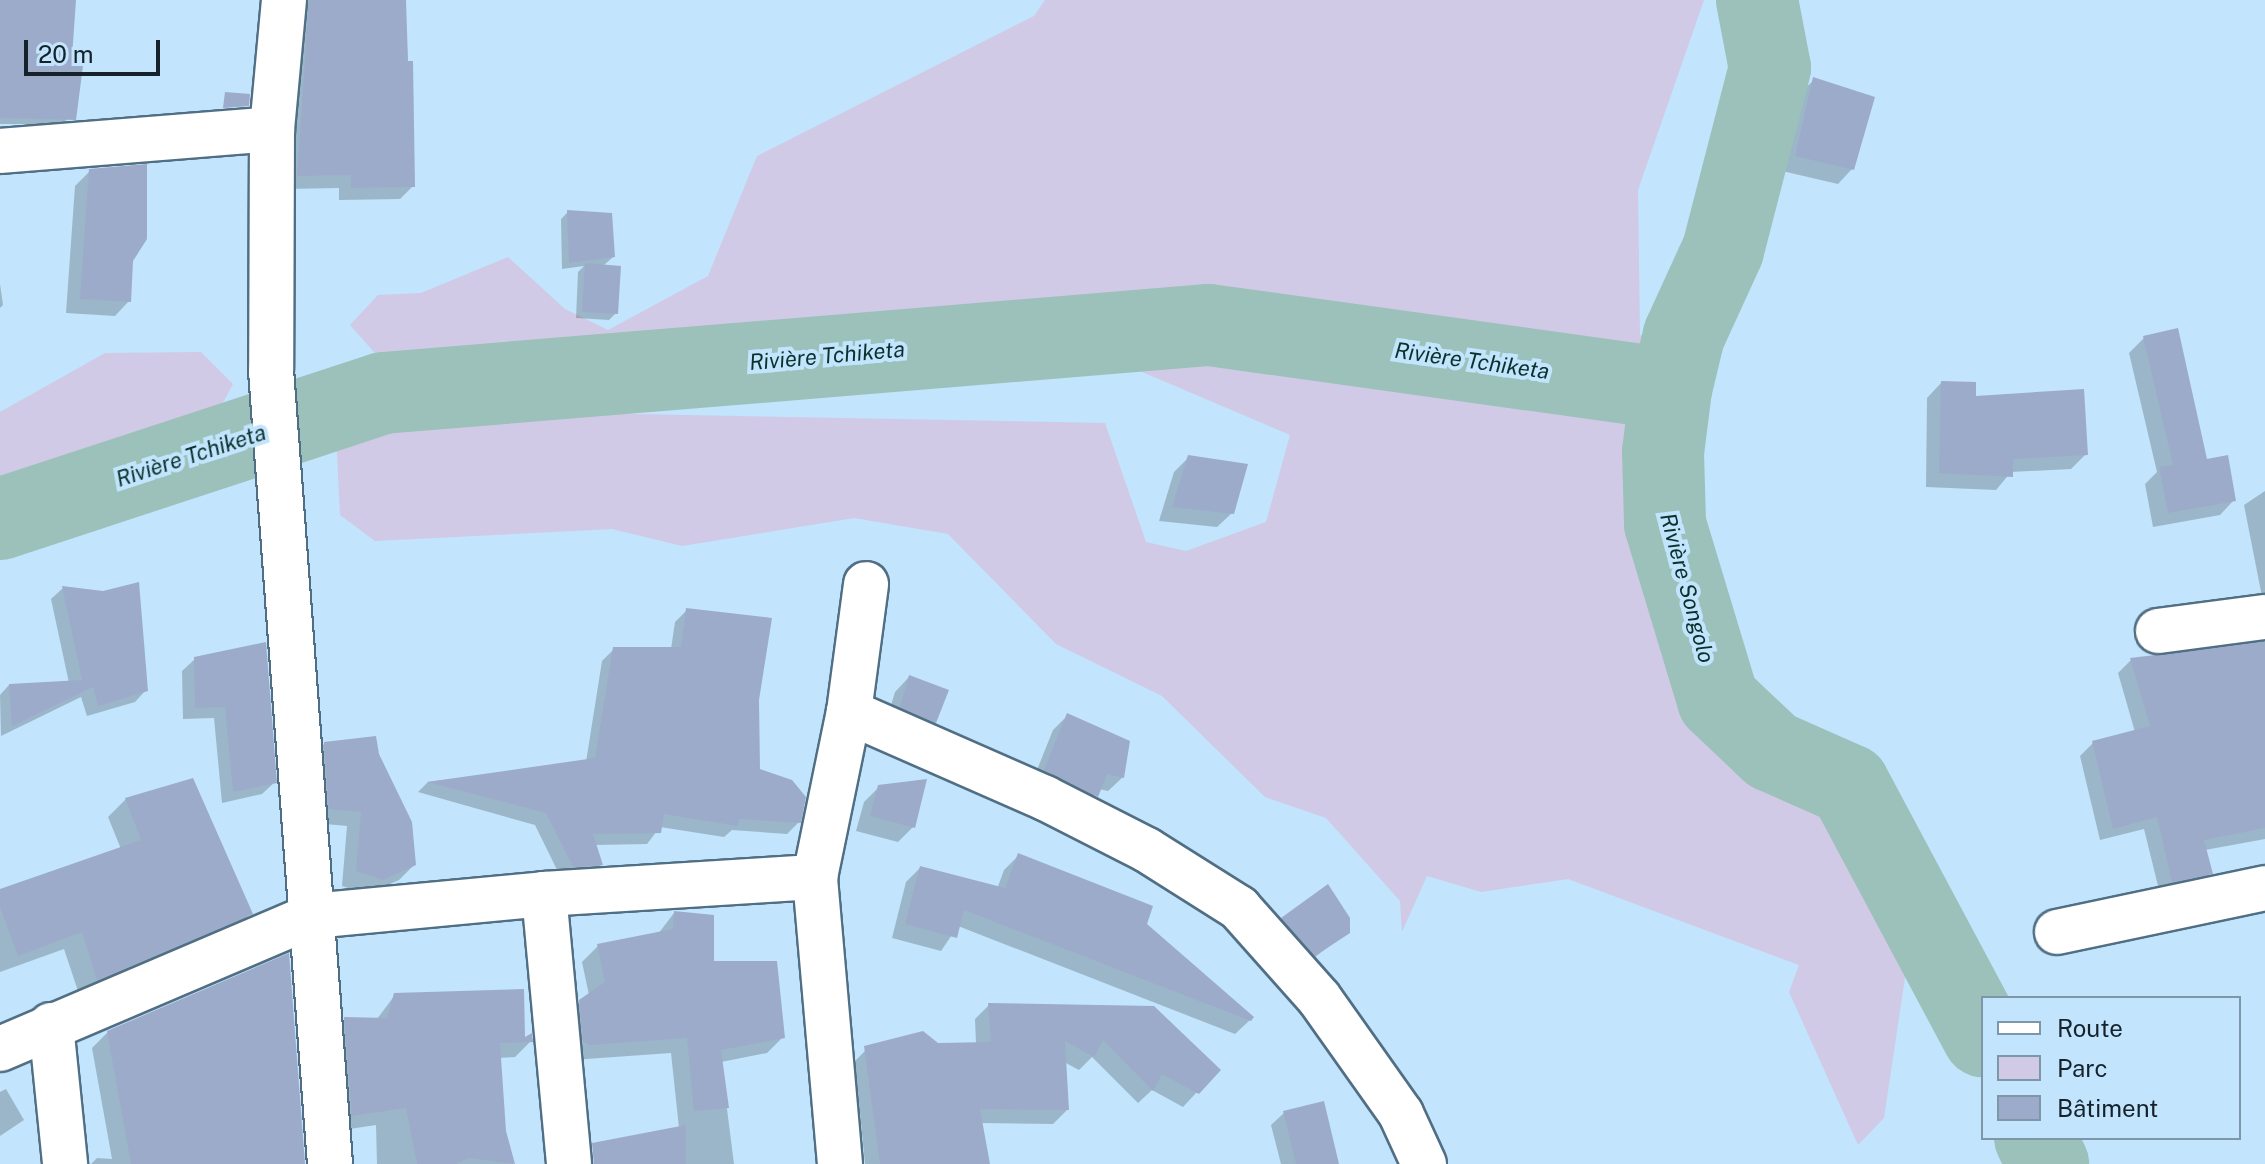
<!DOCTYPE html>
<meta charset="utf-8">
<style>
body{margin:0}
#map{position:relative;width:2265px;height:1164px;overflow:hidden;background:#c2e4fc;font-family:"Public Sans",sans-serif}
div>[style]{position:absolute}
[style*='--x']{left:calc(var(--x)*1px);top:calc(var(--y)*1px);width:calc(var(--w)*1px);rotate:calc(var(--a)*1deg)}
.green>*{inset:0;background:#d0cae6}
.shadow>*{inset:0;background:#0003}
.river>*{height:82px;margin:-41px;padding:0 41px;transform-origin:41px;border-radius:41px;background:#9cc1ba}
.building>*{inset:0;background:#9dabca}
.roads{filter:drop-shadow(2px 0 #516f84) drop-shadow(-2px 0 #516f84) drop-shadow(0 2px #516f84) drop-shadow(0 -2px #516f84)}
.minor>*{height:44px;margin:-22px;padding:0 22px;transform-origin:22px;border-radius:22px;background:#fff}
span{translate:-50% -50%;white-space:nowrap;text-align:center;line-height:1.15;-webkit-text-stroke:8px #c2e4fc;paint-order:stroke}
.water-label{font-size:22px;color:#0c312c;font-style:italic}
.legend{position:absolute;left:1981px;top:996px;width:260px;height:144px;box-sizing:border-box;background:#c2e4fc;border:2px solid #7d96a8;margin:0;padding:10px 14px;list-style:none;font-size:24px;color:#15222b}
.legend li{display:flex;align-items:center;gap:16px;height:40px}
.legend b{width:40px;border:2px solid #7d96a8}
.scale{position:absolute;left:24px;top:40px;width:136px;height:36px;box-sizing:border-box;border:4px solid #15222b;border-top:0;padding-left:10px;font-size:24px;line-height:28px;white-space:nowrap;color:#15222b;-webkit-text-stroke:6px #c2e4fc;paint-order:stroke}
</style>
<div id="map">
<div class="green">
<i style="clip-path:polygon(1045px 0,1704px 0,1638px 190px,1640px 335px,1683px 346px,1669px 460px,1717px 675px,1784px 760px,1868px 803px,1912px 895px,1915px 911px,1884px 1118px,1858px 1145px,1789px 992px,1799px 965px,1568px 879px,1481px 892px,1427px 876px,1402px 932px,1400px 901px,1326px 818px,1265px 797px,1162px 696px,1056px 644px,948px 534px,854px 518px,682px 546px,612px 529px,375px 541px,340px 515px,336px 433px,528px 412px,1105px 423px,1146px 542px,1186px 551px,1266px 522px,1290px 435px,1074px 343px,961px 363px,820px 354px,518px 373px,381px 360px,350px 325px,378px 295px,421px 293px,508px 257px,565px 309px,608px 330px,708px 276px,757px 156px,1034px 16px)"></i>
<i style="clip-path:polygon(201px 352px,233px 384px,212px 423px,0 483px,0 412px,105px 353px)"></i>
</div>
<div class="shadow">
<i style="clip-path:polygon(0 0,74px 0,70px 59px,75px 111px,62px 124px,0 124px)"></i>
<i style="clip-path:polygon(290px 0,405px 0,413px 186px,400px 199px,339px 200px,339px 188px,285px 189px)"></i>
<i style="clip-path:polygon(1814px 80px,1852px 169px,1838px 184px,1782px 171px,1799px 94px)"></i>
<i style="clip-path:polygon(90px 171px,129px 301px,115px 316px,66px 313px,75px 186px)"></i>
<i style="clip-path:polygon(568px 212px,613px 257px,603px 266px,616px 313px,609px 320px,576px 318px,578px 272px,584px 266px,562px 269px,561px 219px)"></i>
<i style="clip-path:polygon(0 284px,3px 305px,0 308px)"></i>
<i style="clip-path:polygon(2144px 338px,2206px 461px,2234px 500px,2220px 515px,2153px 527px,2145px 484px,2157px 472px,2129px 353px)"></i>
<i style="clip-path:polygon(1941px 383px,1974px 398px,2086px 454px,2071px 469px,2011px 472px,1996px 490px,1926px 487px,1927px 398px)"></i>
<i style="clip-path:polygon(1189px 457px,1232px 513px,1217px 527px,1159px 521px,1174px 472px)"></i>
<i style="clip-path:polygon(2265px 491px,2265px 612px,2244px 505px)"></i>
<i style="clip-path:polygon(63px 588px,146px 690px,135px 702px,87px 716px,81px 697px,1px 736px,0 695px,9px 685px,69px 683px,51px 599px)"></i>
<i style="clip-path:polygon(687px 610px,757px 700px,758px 770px,799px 822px,787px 834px,732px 830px,724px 837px,660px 827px,647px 844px,595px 845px,601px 865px,589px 876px,561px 878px,535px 825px,418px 792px,428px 782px,586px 762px,602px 661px,614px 649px,671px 649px,675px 622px)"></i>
<i style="clip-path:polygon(2265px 641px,2265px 839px,2205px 850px,2210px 873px,2197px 886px,2160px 894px,2144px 829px,2100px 840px,2080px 756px,2093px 743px,2135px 732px,2118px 673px,2131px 660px)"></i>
<i style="clip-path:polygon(195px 659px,275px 782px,262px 794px,222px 803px,214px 718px,183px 719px,182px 671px)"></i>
<i style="clip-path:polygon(909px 677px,935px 722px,920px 736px,886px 722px,895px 692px)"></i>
<i style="clip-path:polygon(1068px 715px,1123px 777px,1108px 791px,1099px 789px,1082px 810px,1031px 785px,1053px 730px)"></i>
<i style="clip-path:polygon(325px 743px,377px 755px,414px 865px,399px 880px,367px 894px,342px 886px,347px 826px,315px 823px,310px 758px)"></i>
<i style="clip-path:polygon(879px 787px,913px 827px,898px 842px,856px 831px,864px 802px)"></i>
<i style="clip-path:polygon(126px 799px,250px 914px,233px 931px,80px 997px,64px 949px,0 972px,0 891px,121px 849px,108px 817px)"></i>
<i style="clip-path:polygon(1018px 856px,1144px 925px,1250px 1020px,1235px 1034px,958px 926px,941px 951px,892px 938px,906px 882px,920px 868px,997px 889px,1004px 870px)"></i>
<i style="clip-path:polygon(674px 913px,712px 963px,783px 1037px,767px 1053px,721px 1062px,734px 1164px,608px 1164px,679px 1128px,671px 1053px,572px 1060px,564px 1018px,589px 995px,582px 962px,598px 946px,658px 934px)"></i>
<i style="clip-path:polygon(1282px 919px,1348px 932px,1299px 969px,1268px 934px)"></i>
<i style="clip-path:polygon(395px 995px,531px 1041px,515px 1057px,499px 1058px,504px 1132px,513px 1164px,377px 1164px,376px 1125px,336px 1131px,329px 1035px,345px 1019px,377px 1019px)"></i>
<i style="clip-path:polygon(989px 1005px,1153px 1008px,1197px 1092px,1183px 1107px,1152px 1090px,1138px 1103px,1092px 1057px,1079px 1070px,1064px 1062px,1067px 1110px,1053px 1124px,980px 1123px,988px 1164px,865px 1164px,855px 1061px,869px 1047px,976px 1044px,975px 1019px)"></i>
<i style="clip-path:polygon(108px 1032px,303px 1164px,91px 1164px,97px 1158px,112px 1159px,92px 1048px)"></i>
<i style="clip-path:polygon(6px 1089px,24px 1120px,0 1136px,0 1092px)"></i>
<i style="clip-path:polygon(1284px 1113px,1337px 1164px,1281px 1164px,1271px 1125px)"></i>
</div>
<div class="river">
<i style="--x:1757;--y:0;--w:69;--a:79.2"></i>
<i style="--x:1770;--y:68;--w:188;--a:104.5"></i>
<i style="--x:1723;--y:250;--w:94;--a:114.6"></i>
<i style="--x:1684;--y:335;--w:56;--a:103.5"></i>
<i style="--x:1671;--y:389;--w:64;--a:97.2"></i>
<i style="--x:1663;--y:452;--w:72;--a:88.4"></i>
<i style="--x:1665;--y:524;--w:184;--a:73.2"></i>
<i style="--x:1718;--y:700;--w:74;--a:43.4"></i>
<i style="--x:1772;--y:751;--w:84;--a:23.8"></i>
<i style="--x:1849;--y:785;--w:285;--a:61.9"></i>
<i style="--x:0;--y:519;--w:403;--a:-18.2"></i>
<i style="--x:383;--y:393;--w:829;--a:-4.71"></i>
<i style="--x:1209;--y:325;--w:466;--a:7.9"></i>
<i style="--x:2035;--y:1138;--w:29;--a:63"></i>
</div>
<div class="building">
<i style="clip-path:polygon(0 0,76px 0,72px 57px,84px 58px,76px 120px,0 118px)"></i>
<i style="clip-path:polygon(309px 0,406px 0,408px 61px,413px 61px,415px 187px,351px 188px,351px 175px,297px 176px)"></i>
<i style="clip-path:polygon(1813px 77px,1875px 97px,1854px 170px,1795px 156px)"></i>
<i style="clip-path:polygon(225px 92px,250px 94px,249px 106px,223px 108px)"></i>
<i style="clip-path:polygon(147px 164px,147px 239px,133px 261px,131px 302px,80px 299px,89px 169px)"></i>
<i style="clip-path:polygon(567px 210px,612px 213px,615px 257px,569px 263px)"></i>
<i style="clip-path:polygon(585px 263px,621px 266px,618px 314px,582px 312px)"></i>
<i style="clip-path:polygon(2178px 328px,2207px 459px,2228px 455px,2236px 501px,2168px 513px,2159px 467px,2173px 465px,2143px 336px)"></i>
<i style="clip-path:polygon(1941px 381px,1976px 382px,1976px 396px,2084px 389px,2088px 455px,2013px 459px,2013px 477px,1939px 473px)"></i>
<i style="clip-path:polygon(1188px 455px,1248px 464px,1234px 514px,1172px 507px)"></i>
<i style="clip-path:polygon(139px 582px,148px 691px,98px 706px,93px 687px,12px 726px,9px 684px,82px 680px,62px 586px,103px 591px)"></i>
<i style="clip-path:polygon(686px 608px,772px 618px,759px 700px,760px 769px,792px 780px,806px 797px,801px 823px,739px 819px,738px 826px,664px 814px,661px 833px,593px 834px,603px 865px,573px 867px,546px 813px,427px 782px,595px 758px,613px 647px,681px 647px)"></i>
<i style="clip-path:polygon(266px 642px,277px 783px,233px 792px,225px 707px,195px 708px,194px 657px)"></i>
<i style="clip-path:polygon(2265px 642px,2265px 828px,2204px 840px,2213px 874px,2172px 882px,2157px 817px,2113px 829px,2092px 741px,2150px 726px,2130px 658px)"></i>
<i style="clip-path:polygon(909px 675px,949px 690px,936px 723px,900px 707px)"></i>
<i style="clip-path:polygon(1067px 713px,1130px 741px,1124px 778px,1107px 774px,1098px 797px,1044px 770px)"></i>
<i style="clip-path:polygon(376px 736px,379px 754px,412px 822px,416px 865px,383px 880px,356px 871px,361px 812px,329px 809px,324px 742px)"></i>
<i style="clip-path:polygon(193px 778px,253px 914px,97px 980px,82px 932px,18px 956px,0 907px,0 889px,141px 840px,125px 798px)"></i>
<i style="clip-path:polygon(927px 779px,915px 828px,870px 816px,878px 785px)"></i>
<i style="clip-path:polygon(1018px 853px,1153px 906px,1147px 924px,1254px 1017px,1251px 1021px,964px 910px,957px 938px,905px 924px,920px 866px,1005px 888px)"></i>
<i style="clip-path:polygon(1328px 884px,1350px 918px,1350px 933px,1315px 956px,1281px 918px)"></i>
<i style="clip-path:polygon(674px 911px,714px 915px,714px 961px,777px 961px,785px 1038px,721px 1050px,729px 1108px,694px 1111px,687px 1038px,589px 1045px,583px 1041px,579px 1000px,605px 982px,597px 944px,673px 929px)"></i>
<i style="clip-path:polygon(289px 953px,305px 1164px,131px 1164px,107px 1031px)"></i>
<i style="clip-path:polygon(524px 989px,525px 1037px,532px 1033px,533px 1042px,500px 1043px,506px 1131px,515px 1164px,469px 1158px,456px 1164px,417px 1164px,406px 1108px,352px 1116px,344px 1017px,387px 1018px,394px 993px)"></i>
<i style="clip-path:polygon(988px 1003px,1154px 1006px,1221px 1070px,1199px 1094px,1162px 1074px,1153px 1091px,1103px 1040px,1094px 1057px,1065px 1041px,1069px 1110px,980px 1109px,990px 1164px,880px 1164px,864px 1046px,923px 1031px,938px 1043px,991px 1042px)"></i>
<i style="clip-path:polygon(1324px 1101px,1339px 1164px,1296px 1164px,1283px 1111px)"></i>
<i style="clip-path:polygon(686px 1125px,686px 1164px,594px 1164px,592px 1143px)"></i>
</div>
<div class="roads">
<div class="minor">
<i style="--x:284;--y:0;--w:130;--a:95.3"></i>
<i style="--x:272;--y:129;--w:241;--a:90.2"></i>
<i style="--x:271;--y:370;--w:796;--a:85.75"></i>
<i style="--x:0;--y:151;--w:273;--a:-4.6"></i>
<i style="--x:2158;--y:631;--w:108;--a:-7.5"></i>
<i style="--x:849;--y:712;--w:214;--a:23.7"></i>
<i style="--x:1045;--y:798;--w:114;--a:27"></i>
<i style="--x:1147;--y:850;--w:109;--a:32.2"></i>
<i style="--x:1239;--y:908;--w:120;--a:48.4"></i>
<i style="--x:1319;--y:998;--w:142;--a:54.7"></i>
<i style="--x:1401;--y:1114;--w:55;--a:65.3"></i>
<i style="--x:544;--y:894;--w:271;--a:84.7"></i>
<i style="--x:2057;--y:932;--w:213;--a:-11.9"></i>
<i style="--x:51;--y:1025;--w:140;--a:84.2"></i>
<i style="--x:0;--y:1049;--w:339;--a:-23.1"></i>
<i style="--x:312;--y:916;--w:233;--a:-5.4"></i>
<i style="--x:544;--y:894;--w:272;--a:-3.6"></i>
<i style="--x:840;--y:1164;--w:288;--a:-95"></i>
<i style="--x:815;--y:877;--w:168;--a:-78.4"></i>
<i style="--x:849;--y:712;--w:129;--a:-82.4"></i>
</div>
</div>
<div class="water-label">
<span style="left:827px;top:356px;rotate:-5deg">Rivière Tchiketa</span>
<span style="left:1472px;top:361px;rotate:8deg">Rivière Tchiketa</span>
<span style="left:191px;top:456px;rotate:-18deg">Rivière Tchiketa</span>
<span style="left:1687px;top:588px;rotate:75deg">Rivière Songolo</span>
</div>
<ul class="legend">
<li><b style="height:10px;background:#fff"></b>Route</li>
<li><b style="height:22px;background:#d0cae6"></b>Parc</li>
<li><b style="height:22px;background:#9dabca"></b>Bâtiment</li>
</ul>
<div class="scale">20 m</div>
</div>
